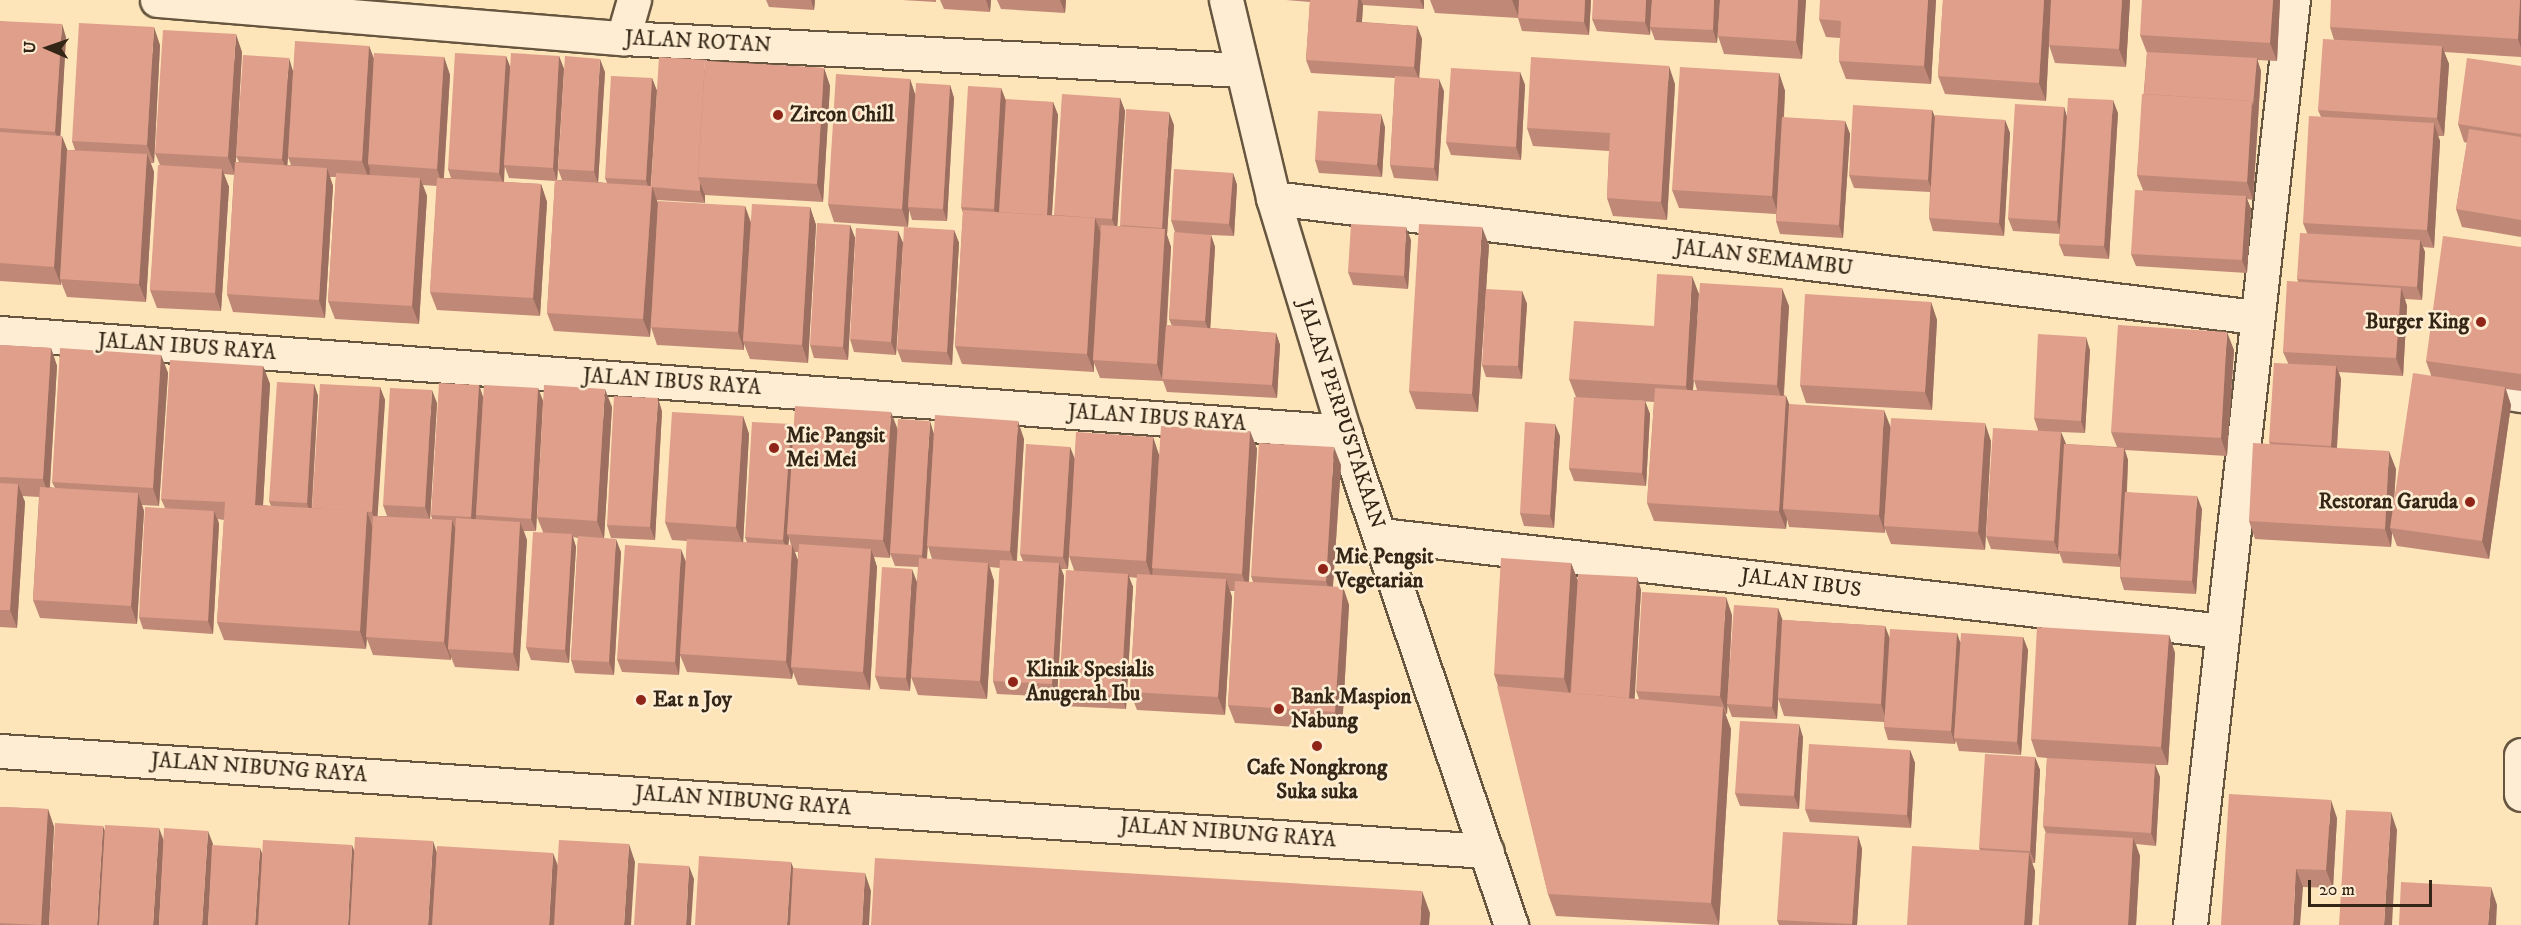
<!DOCTYPE html>
<style>
body{margin:0}
#map{position:relative;width:2521px;height:925px;overflow:hidden;background:#fde4b9;font-family:"IM FELL DW Pica",serif}
div>[style]{position:absolute}
[style*='--x']{left:calc(var(--x)*1px);top:calc(var(--y)*1px);width:calc(var(--w)*1px);rotate:calc(var(--a)*1deg)}
.roads{filter:drop-shadow(2px 0 #66563f) drop-shadow(-2px 0 #66563f) drop-shadow(0 2px #66563f) drop-shadow(0 -2px #66563f)}
.minor>*{height:33px;margin:-16.5px;padding:0 16.5px;transform-origin:16.5px;border-radius:16.5px;background:#feedd2}
.wall>*{inset:0;background:#c08977}
.shaded-wall>*{inset:0;background:#9c6f61}
.building>*{inset:0;background:#df9f8a}
.dots>*{width:16px;height:16px;translate:-50% -50%;box-sizing:border-box;border:3px solid #feedd2;border-radius:50%}
span{translate:-50% -50%;white-space:nowrap;text-align:center;line-height:1.15;-webkit-text-stroke:5px #feedd2;paint-order:stroke}
.street-label{font-size:21px;color:#332616}
.poi-label{font-size:21px;color:#332616;font-weight:700}
.left{translate:0 -50%;text-align:left}
.right{translate:-100% -50%;text-align:right}
.north{position:absolute;left:18px;top:18px;width:60px;height:60px;-webkit-text-stroke:4px #feedd2;paint-order:stroke;rotate:272deg;font-size:16px;font-weight:700;line-height:24px;text-align:center;color:#332616}
.north::after{content:'';display:block;margin:auto;width:21px;height:27px;background:#332616;clip-path:polygon(50% 0,100% 100%,50% 72%,0 100%)}
.scale{position:absolute;left:2308px;top:880px;width:124px;height:27px;box-sizing:border-box;border:3px solid #332616;border-top:0;padding-left:8px;font-size:18px;line-height:21px;white-space:nowrap;color:#332616;-webkit-text-stroke:4px #feedd2;paint-order:stroke}
</style>
<div id="map">
<div class="roads">
<div class="minor">
<i style="--x:157;--y:0;--w:468;--a:4.7"></i>
<i style="--x:623;--y:38;--w:619;--a:2.96"></i>
<i style="--x:1226;--y:0;--w:204;--a:76.6"></i>
<i style="--x:1273;--y:198;--w:245;--a:73.1"></i>
<i style="--x:1344;--y:432;--w:521;--a:71.29"></i>
<i style="--x:623;--y:38;--w:40;--a:-74"></i>
<i style="--x:1273;--y:198;--w:989;--a:6.91"></i>
<i style="--x:0;--y:333;--w:1348;--a:4.21"></i>
<i style="--x:2464;--y:386;--w:58;--a:9"></i>
<i style="--x:1381;--y:535;--w:846;--a:6.51"></i>
<i style="--x:0;--y:751;--w:1490;--a:3.85"></i>
<i style="--x:2521;--y:755;--w:39;--a:90"></i>
<i style="--x:2190;--y:925;--w:931;--a:-83.65"></i>
</div>
</div>
<div class="wall">
<i style="clip-path:polygon(766px 0,815px 0,814px 10px,769px 7px)"></i>
<i style="clip-path:polygon(902px 0,936px 0,936px 2px)"></i>
<i style="clip-path:polygon(940px 0,991px 0,990px 12px,944px 9px)"></i>
<i style="clip-path:polygon(997px 0,1066px 0,1065px 13px,1001px 9px)"></i>
<i style="clip-path:polygon(1286px 0,1424px 0,1424px 9px,1363px 5px,1362px 22px,1417px 26px,1422px 39px,1419px 77px,1444px 91px,1438px 181px,1394px 178px,1390px 165px,1395px 78px,1311px 73px,1306px 60px,1310px 2px)"></i>
<i style="clip-path:polygon(1430px 0,1591px 0,1589px 35px,1522px 31px,1518px 18px,1435px 13px)"></i>
<i style="clip-path:polygon(1652px 0,1650px 35px,1597px 31px,1592px 19px)"></i>
<i style="clip-path:polygon(1720px 0,1806px 0,1802px 59px,1724px 54px,1718px 36px)"></i>
<i style="clip-path:polygon(1720px 0,1717px 43px,1655px 40px,1650px 27px)"></i>
<i style="clip-path:polygon(1936px 0,1931px 84px,1846px 79px,1839px 61px,1840px 38px,1826px 37px,1819px 19px)"></i>
<i style="clip-path:polygon(1943px 0,2130px 0,2126px 67px,2055px 63px,2049px 45px,2046px 101px,1945px 94px,1938px 76px)"></i>
<i style="clip-path:polygon(2280px 0,2277px 61px,2257px 60px,2261px 71px,2253px 200px,2247px 199px,2251px 209px,2247px 273px,2136px 266px,2131px 254px,2143px 190px,2137px 175px,2147px 53px,2140px 35px)"></i>
<i style="clip-path:polygon(2521px 0,2521px 57px,2444px 52px,2449px 64px,2444px 136px,2438px 136px,2440px 141px,2434px 248px,2423px 247px,2425px 252px,2422px 300px,2405px 299px,2407px 306px,2403px 376px,2339px 372px,2341px 379px,2337px 448px,2396px 469px,2394px 503px,2431px 375px,2426px 361px,2521px 247px,2521px 391px,2506px 389px,2511px 405px,2489px 559px,2397px 546px,2392px 533px,2391px 547px,2255px 539px,2249px 521px,2270px 444px,2269px 442px,2288px 363px,2283px 352px,2298px 281px,2297px 279px,2307px 233px,2303px 223px,2321px 117px,2318px 110px,2334px 40px,2330px 27px)"></i>
<i style="clip-path:polygon(0 21px,66px 37px,60px 136px,67px 150px,75px 150px,72px 141px,160px 45px,154px 163px,151px 163px,154px 172px,146px 302px,67px 297px,61px 282px,61px 285px,0 281px)"></i>
<i style="clip-path:polygon(evenodd,369px 46px,374px 59px,444px 57px,450px 75px,444px 178px,451px 178px,448px 169px,506px 56px,510px 68px,559px 56px,564px 69px,557px 180px,562px 180px,558px 169px,605px 72px,598px 182px,607px 183px,605px 178px,652px 78px,657px 91px,651px 186px,652px 186px,708px 61px,824px 68px,830px 86px,823px 202px,705px 195px,705px 203px,657px 200px,658px 203px,745px 206px,751px 222px,810px 207px,816px 225px,808px 363px,750px 359px,744px 344px,744px 350px,657px 345px,651px 327px,652px 303px,650px 337px,554px 331px,547px 313px,555px 181px,509px 178px,505px 167px,504px 182px,541px 184px,547px 202px,540px 316px,437px 310px,430px 292px,437px 186px,423px 185px,427px 196px,419px 324px,335px 319px,328px 301px,336px 177px,330px 177px,333px 186px,325px 318px,233px 312px,227px 294px,234px 175px,224px 174px,229px 187px,221px 311px,157px 308px,150px 290px,160px 165px,155px 153px,242px 52px,236px 162px,239px 162px,236px 156px,293px 70px,369px 46px,288px 157px,291px 165px,287px 165px,288px 157px)"></i>
<i style="clip-path:polygon(2521px 66px,2521px 237px,2462px 227px,2456px 209px,2467px 143px,2464px 142px,2458px 124px)"></i>
<i style="clip-path:polygon(1520px 72px,1525px 85px,1521px 160px,1451px 155px,1446px 142px)"></i>
<i style="clip-path:polygon(1779px 73px,1785px 91px,1784px 118px,1845px 121px,1850px 134px,1843px 238px,1780px 234px,1776px 221px,1776px 214px,1679px 208px,1672px 190px)"></i>
<i style="clip-path:polygon(910px 79px,915px 94px,950px 85px,954px 98px,947px 221px,912px 220px,909px 210px,908px 227px,834px 222px,828px 204px)"></i>
<i style="clip-path:polygon(1675px 84px,1667px 220px,1613px 216px,1607px 198px,1609px 151px,1533px 146px,1527px 128px)"></i>
<i style="clip-path:polygon(1001px 88px,1006px 101px,1053px 102px,1058px 115px,1052px 215px,1054px 215px,1120px 98px,1125px 111px,1117px 226px,1120px 226px,1174px 125px,1167px 235px,1171px 247px,1167px 325px,1172px 326px,1169px 319px,1175px 232px,1171px 220px,1233px 173px,1237px 185px,1234px 236px,1211px 235px,1215px 247px,1210px 328px,1276px 333px,1280px 345px,1277px 398px,1167px 392px,1163px 381px,1100px 378px,1094px 363px,1094px 372px,962px 364px,955px 346px,963px 213px,961px 207px)"></i>
<i style="clip-path:polygon(2064px 107px,2067px 117px,2118px 113px,2109px 259px,2064px 256px,2059px 244px,2060px 234px,2013px 231px,2008px 218px)"></i>
<i style="clip-path:polygon(1932px 110px,1935px 118px,2005px 120px,2010px 133px,2004px 236px,1933px 231px,1929px 218px,1930px 192px,1854px 188px,1849px 175px)"></i>
<i style="clip-path:polygon(1385px 127px,1382px 177px,1319px 173px,1315px 160px)"></i>
<i style="clip-path:polygon(850px 225px,855px 238px,848px 360px,814px 358px,810px 345px)"></i>
<i style="clip-path:polygon(954px 230px,959px 243px,952px 365px,902px 362px,897px 349px)"></i>
<i style="clip-path:polygon(898px 231px,903px 243px,896px 355px,854px 352px,850px 339px)"></i>
<i style="clip-path:polygon(1411px 240px,1408px 289px,1353px 285px,1348px 272px)"></i>
<i style="clip-path:polygon(1489px 245px,1478px 412px,1416px 409px,1409px 391px)"></i>
<i style="clip-path:polygon(1522px 291px,1527px 304px,1522px 379px,1486px 377px,1482px 365px)"></i>
<i style="clip-path:polygon(1931px 302px,1937px 320px,1932px 410px,1806px 403px,1800px 385px)"></i>
<i style="clip-path:polygon(evenodd,1789px 306px,1784px 395px,1786px 396px,1789px 404px,1890px 427px,1991px 441px,1985px 550px,1891px 544px,1885px 529px,1885px 533px,1789px 527px,1787px 519px,1786px 529px,1654px 521px,1647px 503px,1654px 402px,1615px 399px,1645px 401px,1650px 414px,1646px 486px,1574px 481px,1569px 468px,1576px 397px,1569px 379px,1654px 326px,1789px 306px,1694px 380px,1697px 390px,1693px 390px,1694px 380px)"></i>
<i style="clip-path:polygon(0 345px,51px 348px,57px 366px,50px 487px,55px 488px,52px 482px,161px 355px,168px 373px,159px 506px,142px 505px,144px 511px,137px 624px,40px 618px,33px 600px,39px 497px,22px 496px,25px 502px,17px 628px,0 627px)"></i>
<i style="clip-path:polygon(2090px 350px,2085px 433px,2061px 432px,2066px 444px,2117px 447px,2111px 432px,2234px 350px,2227px 456px,2125px 450px,2128px 460px,2127px 492px,2202px 509px,2196px 594px,2124px 590px,2120px 577px,2120px 567px,2063px 563px,2059px 552px,2059px 554px,1991px 549px,1986px 536px,2038px 430px,2034px 418px)"></i>
<i style="clip-path:polygon(263px 366px,270px 384px,263px 505px,271px 506px,269px 501px,314px 384px,318px 396px,312px 508px,380px 387px,385px 400px,377px 516px,387px 516px,383px 505px,437px 403px,430px 519px,432px 519px,431px 515px,479px 385px,483px 397px,538px 388px,543px 401px,536px 531px,524px 531px,527px 540px,519px 671px,455px 667px,451px 657px,451px 660px,373px 655px,367px 639px,366px 649px,224px 640px,217px 622px,224px 520px,218px 519px,219px 524px,213px 634px,143px 629px,139px 617px,165px 508px,161px 499px)"></i>
<i style="clip-path:polygon(612px 407px,604px 538px,621px 552px,614px 675px,575px 673px,571px 660px,578px 538px,573px 537px,576px 547px,569px 663px,531px 660px,526px 647px,543px 532px,537px 517px)"></i>
<i style="clip-path:polygon(662px 411px,655px 540px,611px 538px,607px 525px)"></i>
<i style="clip-path:polygon(evenodd,743px 416px,749px 434px,743px 542px,747px 543px,745px 537px,793px 431px,898px 430px,890px 558px,874px 557px,877px 567px,870px 690px,798px 685px,793px 672px,792px 679px,687px 672px,680px 655px,679px 675px,622px 672px,617px 659px,686px 561px,687px 541px,672px 540px,665px 522px,743px 416px,789px 538px,791px 545px,788px 545px,789px 538px,743px 416px,795px 552px,798px 552px,798px 560px,795px 552px)"></i>
<i style="clip-path:polygon(evenodd,1250px 431px,1257px 449px,1249px 582px,1253px 582px,1251px 576px,1341px 465px,1333px 587px,1343px 587px,1349px 605px,1342px 730px,1235px 723px,1228px 705px,1235px 591px,1230px 591px,1232px 597px,1225px 715px,1137px 710px,1130px 692px,1137px 578px,1129px 577px,1133px 587px,1126px 709px,1063px 706px,1059px 693px,1074px 570px,1069px 556px,1073px 488px,1068px 569px,1061px 569px,1064px 576px,1057px 697px,997px 694px,993px 681px,1000px 568px,990px 567px,994px 581px,987px 699px,918px 695px,911px 677px,918px 567px,895px 566px,890px 553px,934px 434px,1024px 439px,1017px 561px,1023px 561px,1020px 554px,1070px 447px,1075px 459px,1153px 437px,1159px 455px,1250px 431px,928px 546px,932px 559px,927px 559px,928px 546px)"></i>
<i style="clip-path:polygon(1560px 436px,1554px 528px,1524px 526px,1520px 513px)"></i>
<i style="clip-path:polygon(1571px 563px,1578px 581px,1637px 577px,1641px 590px,1634px 699px,1639px 699px,1636px 691px,1732px 615px,1727px 714px,1725px 714px,1731px 729px,1719px 925px,1556px 916px,1548px 894px,1498px 686px,1494px 674px)"></i>
<i style="clip-path:polygon(917px 582px,910px 691px,880px 689px,875px 676px)"></i>
<i style="clip-path:polygon(1778px 608px,1782px 620px,1885px 626px,1889px 638px,1957px 633px,1960px 642px,2023px 637px,2028px 650px,2021px 755px,1959px 751px,1956px 741px,1955px 744px,1888px 740px,1884px 727px,1884px 722px,1784px 716px,1778px 698px,1777px 719px,1732px 717px,1727px 704px)"></i>
<i style="clip-path:polygon(2169px 635px,2175px 653px,2168px 765px,2155px 765px,2160px 777px,2156px 846px,2136px 844px,2140px 856px,2136px 925px,2039px 925px,2046px 833px,2043px 826px,2047px 758px,2037px 757px,2031px 739px)"></i>
<i style="clip-path:polygon(1803px 737px,1799px 809px,1740px 806px,1735px 793px)"></i>
<i style="clip-path:polygon(1910px 750px,1915px 763px,1911px 828px,1810px 822px,1805px 809px)"></i>
<i style="clip-path:polygon(2035px 757px,2040px 770px,2035px 863px,2032px 863px,2035px 871px,2032px 925px,1907px 925px,1980px 850px,1979px 848px)"></i>
<i style="clip-path:polygon(0 807px,48px 809px,54px 827px,49px 925px,0 925px)"></i>
<i style="clip-path:polygon(2337px 818px,2333px 888px,2303px 887px,2221px 925px)"></i>
<i style="clip-path:polygon(1858px 836px,1862px 849px,1857px 925px,1779px 925px,1777px 920px)"></i>
</div>
<div class="shaded-wall">
<i style="clip-path:polygon(811px 0,815px 0,814px 10px)"></i>
<i style="clip-path:polygon(986px 0,991px 0,990px 12px)"></i>
<i style="clip-path:polygon(1060px 0,1066px 0,1065px 13px)"></i>
<i style="clip-path:polygon(1358px 0,1361px 0,1363px 5px,1361px 35px,1356px 22px)"></i>
<i style="clip-path:polygon(1420px 0,1424px 0,1424px 9px)"></i>
<i style="clip-path:polygon(1512px 0,1520px 0,1519px 18px)"></i>
<i style="clip-path:polygon(1585px 0,1591px 0,1589px 35px,1584px 22px)"></i>
<i style="clip-path:polygon(1646px 0,1652px 0,1650px 35px,1645px 22px)"></i>
<i style="clip-path:polygon(1714px 0,1720px 0,1717px 43px,1713px 30px)"></i>
<i style="clip-path:polygon(1798px 0,1806px 0,1802px 59px,1796px 41px)"></i>
<i style="clip-path:polygon(1928px 0,1936px 0,1931px 84px,1924px 66px)"></i>
<i style="clip-path:polygon(2044px 0,2051px 0,2046px 101px,2039px 83px)"></i>
<i style="clip-path:polygon(2122px 0,2130px 0,2126px 67px,2119px 49px)"></i>
<i style="clip-path:polygon(2273px 0,2280px 0,2277px 61px,2270px 43px)"></i>
<i style="clip-path:polygon(2520px 0,2521px 0,2521px 48px,2518px 39px)"></i>
<i style="clip-path:polygon(62px 24px,66px 37px,60px 144px,55px 132px)"></i>
<i style="clip-path:polygon(1417px 26px,1422px 39px,1419px 80px,1414px 67px)"></i>
<i style="clip-path:polygon(154px 27px,160px 45px,154px 163px,147px 145px)"></i>
<i style="clip-path:polygon(236px 34px,242px 52px,235px 175px,228px 157px)"></i>
<i style="clip-path:polygon(369px 46px,376px 64px,368px 164px,370px 169px,369px 179px,362px 161px)"></i>
<i style="clip-path:polygon(2442px 46px,2449px 64px,2444px 136px,2437px 118px)"></i>
<i style="clip-path:polygon(506px 56px,511px 69px,504px 165px,504px 185px,499px 173px)"></i>
<i style="clip-path:polygon(559px 56px,564px 69px,557px 181px,553px 168px)"></i>
<i style="clip-path:polygon(444px 57px,450px 75px,443px 187px,437px 169px)"></i>
<i style="clip-path:polygon(289px 58px,293px 71px,287px 172px,282px 159px)"></i>
<i style="clip-path:polygon(2257px 58px,2261px 71px,2253px 200px,2247px 182px,2252px 101px)"></i>
<i style="clip-path:polygon(600px 59px,605px 72px,598px 184px,594px 171px)"></i>
<i style="clip-path:polygon(1669px 66px,1675px 84px,1667px 220px,1661px 202px)"></i>
<i style="clip-path:polygon(824px 68px,830px 86px,823px 202px,817px 184px)"></i>
<i style="clip-path:polygon(1520px 72px,1525px 85px,1521px 160px,1516px 147px)"></i>
<i style="clip-path:polygon(1779px 73px,1785px 91px,1778px 214px,1772px 196px)"></i>
<i style="clip-path:polygon(652px 78px,657px 91px,650px 193px,646px 180px)"></i>
<i style="clip-path:polygon(910px 79px,916px 97px,908px 207px,909px 210px,908px 227px,902px 209px)"></i>
<i style="clip-path:polygon(1439px 79px,1444px 91px,1438px 181px,1434px 168px)"></i>
<i style="clip-path:polygon(950px 85px,954px 98px,947px 221px,943px 209px)"></i>
<i style="clip-path:polygon(1001px 88px,1006px 101px,999px 222px,994px 209px)"></i>
<i style="clip-path:polygon(1120px 98px,1125px 111px,1117px 232px,1112px 219px)"></i>
<i style="clip-path:polygon(2113px 100px,2118px 113px,2109px 259px,2104px 246px)"></i>
<i style="clip-path:polygon(1053px 102px,1058px 115px,1051px 228px,1047px 215px)"></i>
<i style="clip-path:polygon(2064px 107px,2068px 120px,2061px 234px,2057px 221px)"></i>
<i style="clip-path:polygon(1932px 110px,1937px 122px,1933px 193px,1928px 180px)"></i>
<i style="clip-path:polygon(1169px 112px,1174px 125px,1167px 235px,1171px 247px,1163px 379px,1162px 379px,1163px 382px,1157px 364px,1162px 228px)"></i>
<i style="clip-path:polygon(1381px 114px,1385px 127px,1382px 177px,1377px 165px)"></i>
<i style="clip-path:polygon(2005px 120px,2010px 133px,2004px 236px,1999px 223px)"></i>
<i style="clip-path:polygon(1845px 121px,1850px 134px,1843px 238px,1839px 225px)"></i>
<i style="clip-path:polygon(2434px 123px,2440px 141px,2434px 248px,2427px 230px)"></i>
<i style="clip-path:polygon(62px 136px,69px 154px,60px 279px,61px 285px,54px 267px)"></i>
<i style="clip-path:polygon(147px 154px,154px 172px,146px 302px,139px 284px)"></i>
<i style="clip-path:polygon(327px 168px,333px 186px,325px 318px,319px 300px)"></i>
<i style="clip-path:polygon(222px 169px,229px 187px,221px 311px,215px 293px)"></i>
<i style="clip-path:polygon(1233px 173px,1237px 185px,1234px 236px,1229px 224px)"></i>
<i style="clip-path:polygon(420px 178px,427px 196px,419px 324px,412px 306px)"></i>
<i style="clip-path:polygon(700px 183px,705px 195px,705px 203px,700px 191px)"></i>
<i style="clip-path:polygon(541px 184px,547px 202px,540px 316px,533px 298px)"></i>
<i style="clip-path:polygon(652px 186px,658px 204px,650px 337px,643px 319px)"></i>
<i style="clip-path:polygon(2246px 196px,2251px 209px,2247px 273px,2242px 260px)"></i>
<i style="clip-path:polygon(745px 206px,751px 224px,743px 341px,744px 344px,744px 350px,738px 332px)"></i>
<i style="clip-path:polygon(810px 207px,816px 225px,808px 363px,802px 345px)"></i>
<i style="clip-path:polygon(1095px 218px,1102px 236px,1093px 360px,1094px 363px,1094px 372px,1087px 354px)"></i>
<i style="clip-path:polygon(850px 225px,855px 238px,848px 360px,843px 347px)"></i>
<i style="clip-path:polygon(1406px 227px,1411px 240px,1408px 289px,1404px 276px)"></i>
<i style="clip-path:polygon(1482px 227px,1489px 245px,1478px 412px,1472px 394px)"></i>
<i style="clip-path:polygon(954px 230px,959px 243px,952px 365px,947px 352px)"></i>
<i style="clip-path:polygon(898px 231px,903px 243px,896px 355px,891px 342px)"></i>
<i style="clip-path:polygon(1211px 235px,1215px 247px,1210px 334px,1205px 321px)"></i>
<i style="clip-path:polygon(2420px 240px,2425px 252px,2422px 300px,2417px 287px)"></i>
<i style="clip-path:polygon(1692px 276px,1699px 294px,1692px 404px,1686px 386px)"></i>
<i style="clip-path:polygon(1782px 288px,1789px 306px,1783px 403px,1777px 385px)"></i>
<i style="clip-path:polygon(2401px 288px,2407px 306px,2403px 376px,2396px 358px)"></i>
<i style="clip-path:polygon(1522px 291px,1527px 304px,1522px 379px,1518px 366px)"></i>
<i style="clip-path:polygon(1931px 302px,1937px 320px,1932px 410px,1925px 392px)"></i>
<i style="clip-path:polygon(2227px 332px,2234px 350px,2227px 456px,2221px 438px)"></i>
<i style="clip-path:polygon(1276px 333px,1280px 345px,1277px 398px,1272px 385px)"></i>
<i style="clip-path:polygon(2086px 337px,2090px 350px,2085px 433px,2081px 421px)"></i>
<i style="clip-path:polygon(51px 348px,57px 366px,49px 497px,43px 479px)"></i>
<i style="clip-path:polygon(161px 355px,168px 373px,159px 506px,153px 488px)"></i>
<i style="clip-path:polygon(263px 366px,270px 384px,262px 523px,255px 505px)"></i>
<i style="clip-path:polygon(2336px 366px,2341px 379px,2336px 459px,2331px 446px)"></i>
<i style="clip-path:polygon(314px 384px,318px 396px,311px 516px,307px 503px)"></i>
<i style="clip-path:polygon(479px 385px,483px 397px,475px 530px,471px 517px)"></i>
<i style="clip-path:polygon(380px 387px,385px 400px,377px 525px,372px 512px)"></i>
<i style="clip-path:polygon(2505px 387px,2511px 405px,2489px 559px,2482px 541px)"></i>
<i style="clip-path:polygon(538px 388px,543px 401px,536px 531px,531px 519px)"></i>
<i style="clip-path:polygon(605px 389px,612px 407px,604px 539px,597px 521px)"></i>
<i style="clip-path:polygon(432px 390px,437px 403px,430px 520px,425px 507px)"></i>
<i style="clip-path:polygon(1786px 396px,1793px 414px,1783px 509px,1787px 519px,1786px 529px,1779px 511px)"></i>
<i style="clip-path:polygon(658px 398px,662px 411px,655px 540px,650px 527px)"></i>
<i style="clip-path:polygon(1645px 401px,1650px 414px,1646px 486px,1642px 473px)"></i>
<i style="clip-path:polygon(1884px 410px,1891px 428px,1884px 526px,1885px 533px,1879px 515px)"></i>
<i style="clip-path:polygon(891px 412px,898px 430px,890px 558px,883px 540px)"></i>
<i style="clip-path:polygon(743px 416px,749px 434px,743px 545px,736px 527px)"></i>
<i style="clip-path:polygon(930px 421px,934px 434px,926px 568px,922px 555px)"></i>
<i style="clip-path:polygon(1018px 421px,1024px 439px,1016px 569px,1010px 551px)"></i>
<i style="clip-path:polygon(1985px 423px,1991px 441px,1985px 550px,1978px 532px)"></i>
<i style="clip-path:polygon(791px 424px,795px 437px,787px 534px,789px 538px,788px 553px,783px 540px)"></i>
<i style="clip-path:polygon(1555px 424px,1560px 436px,1554px 528px,1550px 515px)"></i>
<i style="clip-path:polygon(1250px 431px,1257px 449px,1248px 592px,1242px 574px)"></i>
<i style="clip-path:polygon(2061px 432px,2066px 444px,2059px 554px,2054px 541px)"></i>
<i style="clip-path:polygon(1153px 437px,1159px 455px,1152px 579px,1146px 561px)"></i>
<i style="clip-path:polygon(1070px 447px,1075px 460px,1068px 569px,1063px 557px)"></i>
<i style="clip-path:polygon(1334px 447px,1341px 465px,1332px 599px,1326px 581px)"></i>
<i style="clip-path:polygon(2124px 448px,2128px 460px,2123px 567px,2118px 554px)"></i>
<i style="clip-path:polygon(2389px 451px,2396px 469px,2392px 528px,2390px 528px,2392px 533px,2391px 547px,2385px 529px)"></i>
<i style="clip-path:polygon(18px 484px,25px 502px,17px 628px,10px 610px)"></i>
<i style="clip-path:polygon(138px 493px,144px 511px,137px 624px,131px 606px)"></i>
<i style="clip-path:polygon(2197px 496px,2202px 509px,2196px 594px,2192px 581px)"></i>
<i style="clip-path:polygon(214px 511px,219px 524px,213px 634px,208px 621px)"></i>
<i style="clip-path:polygon(367px 511px,373px 529px,366px 649px,360px 631px)"></i>
<i style="clip-path:polygon(452px 520px,459px 538px,448px 649px,451px 657px,451px 660px,444px 642px)"></i>
<i style="clip-path:polygon(520px 522px,527px 540px,519px 671px,513px 653px)"></i>
<i style="clip-path:polygon(572px 534px,576px 547px,569px 663px,565px 650px)"></i>
<i style="clip-path:polygon(616px 539px,621px 552px,614px 675px,609px 662px)"></i>
<i style="clip-path:polygon(792px 545px,799px 563px,791px 667px,793px 672px,792px 679px,786px 661px)"></i>
<i style="clip-path:polygon(681px 549px,686px 562px,679px 675px,675px 662px)"></i>
<i style="clip-path:polygon(871px 549px,877px 567px,870px 690px,863px 672px)"></i>
<i style="clip-path:polygon(988px 563px,994px 581px,987px 699px,980px 681px)"></i>
<i style="clip-path:polygon(1059px 563px,1064px 576px,1057px 697px,1052px 684px)"></i>
<i style="clip-path:polygon(1571px 563px,1578px 581px,1570px 696px,1564px 678px)"></i>
<i style="clip-path:polygon(912px 569px,917px 582px,910px 691px,906px 678px)"></i>
<i style="clip-path:polygon(1128px 574px,1133px 587px,1126px 709px,1121px 696px)"></i>
<i style="clip-path:polygon(1637px 577px,1641px 590px,1634px 710px,1629px 698px)"></i>
<i style="clip-path:polygon(1226px 579px,1232px 597px,1225px 715px,1218px 697px)"></i>
<i style="clip-path:polygon(1343px 587px,1349px 605px,1342px 730px,1335px 712px)"></i>
<i style="clip-path:polygon(1726px 597px,1732px 615px,1727px 714px,1720px 696px)"></i>
<i style="clip-path:polygon(1778px 608px,1783px 621px,1777px 719px,1772px 707px)"></i>
<i style="clip-path:polygon(1885px 626px,1892px 644px,1887px 722px,1881px 704px)"></i>
<i style="clip-path:polygon(1957px 633px,1961px 645px,1954px 738px,1955px 744px,1951px 731px)"></i>
<i style="clip-path:polygon(2169px 635px,2175px 653px,2168px 765px,2161px 747px)"></i>
<i style="clip-path:polygon(2023px 637px,2028px 650px,2021px 755px,2017px 742px)"></i>
<i style="clip-path:polygon(1723px 707px,1731px 729px,1719px 925px,1711px 903px)"></i>
<i style="clip-path:polygon(1799px 724px,1803px 737px,1799px 809px,1794px 796px)"></i>
<i style="clip-path:polygon(1910px 750px,1915px 763px,1911px 828px,1907px 815px)"></i>
<i style="clip-path:polygon(2035px 757px,2040px 770px,2035px 863px,2030px 851px)"></i>
<i style="clip-path:polygon(2155px 764px,2160px 777px,2156px 846px,2151px 833px)"></i>
<i style="clip-path:polygon(2331px 800px,2337px 818px,2333px 888px,2326px 870px)"></i>
<i style="clip-path:polygon(48px 809px,54px 827px,49px 925px,41px 925px)"></i>
<i style="clip-path:polygon(2391px 812px,2397px 830px,2392px 925px,2384px 925px)"></i>
<i style="clip-path:polygon(103px 826px,108px 839px,103px 925px,97px 925px)"></i>
<i style="clip-path:polygon(159px 828px,164px 841px,159px 925px,153px 925px)"></i>
<i style="clip-path:polygon(208px 831px,213px 844px,208px 925px,202px 925px)"></i>
<i style="clip-path:polygon(1858px 836px,1862px 849px,1857px 925px,1852px 925px)"></i>
<i style="clip-path:polygon(2133px 838px,2140px 856px,2136px 925px,2128px 925px)"></i>
<i style="clip-path:polygon(433px 841px,439px 859px,435px 925px,428px 925px)"></i>
<i style="clip-path:polygon(629px 844px,635px 862px,631px 925px,624px 925px)"></i>
<i style="clip-path:polygon(352px 845px,359px 863px,355px 925px,348px 925px)"></i>
<i style="clip-path:polygon(260px 848px,265px 861px,261px 925px,255px 925px)"></i>
<i style="clip-path:polygon(553px 853px,560px 871px,557px 925px,549px 925px)"></i>
<i style="clip-path:polygon(2029px 853px,2035px 871px,2032px 925px,2024px 925px)"></i>
<i style="clip-path:polygon(791px 862px,798px 880px,795px 925px,787px 925px)"></i>
<i style="clip-path:polygon(689px 866px,694px 879px,691px 925px,686px 925px)"></i>
<i style="clip-path:polygon(2296px 869px,2303px 887px,2300px 925px,2293px 925px)"></i>
<i style="clip-path:polygon(865px 873px,871px 891px,869px 925px,862px 925px)"></i>
<i style="clip-path:polygon(2491px 887px,2497px 905px,2496px 925px,2488px 925px)"></i>
<i style="clip-path:polygon(1422px 891px,1430px 913px,1429px 925px,1420px 925px)"></i>
</div>
<div class="building">
<i style="clip-path:polygon(1310px 0,1358px 0,1356px 22px,1417px 26px,1414px 67px,1306px 60px)"></i>
<i style="clip-path:polygon(1519px 0,1585px 0,1584px 22px,1518px 18px)"></i>
<i style="clip-path:polygon(1593px 0,1646px 0,1645px 22px,1592px 19px)"></i>
<i style="clip-path:polygon(1652px 0,1714px 0,1713px 30px,1650px 27px)"></i>
<i style="clip-path:polygon(1720px 0,1798px 0,1796px 41px,1718px 36px)"></i>
<i style="clip-path:polygon(1820px 0,1928px 0,1924px 66px,1839px 61px,1841px 21px,1819px 19px)"></i>
<i style="clip-path:polygon(1943px 0,2044px 0,2039px 83px,1938px 76px)"></i>
<i style="clip-path:polygon(2051px 0,2122px 0,2119px 49px,2049px 45px)"></i>
<i style="clip-path:polygon(2142px 0,2273px 0,2270px 43px,2140px 35px)"></i>
<i style="clip-path:polygon(2331px 0,2520px 0,2518px 39px,2330px 27px)"></i>
<i style="clip-path:polygon(0 21px,62px 24px,55px 132px,0 128px)"></i>
<i style="clip-path:polygon(79px 23px,154px 27px,147px 145px,72px 141px)"></i>
<i style="clip-path:polygon(163px 30px,236px 34px,228px 157px,155px 153px)"></i>
<i style="clip-path:polygon(2323px 39px,2442px 46px,2437px 118px,2318px 110px)"></i>
<i style="clip-path:polygon(295px 41px,369px 46px,362px 161px,288px 157px)"></i>
<i style="clip-path:polygon(2147px 52px,2257px 58px,2253px 106px,2252px 101px,2144px 94px)"></i>
<i style="clip-path:polygon(374px 53px,444px 57px,437px 169px,368px 164px)"></i>
<i style="clip-path:polygon(455px 53px,506px 56px,499px 173px,448px 169px)"></i>
<i style="clip-path:polygon(511px 53px,559px 56px,553px 168px,504px 165px)"></i>
<i style="clip-path:polygon(243px 55px,289px 58px,282px 159px,236px 156px)"></i>
<i style="clip-path:polygon(565px 56px,600px 59px,594px 171px,558px 169px)"></i>
<i style="clip-path:polygon(659px 57px,707px 60px,707px 61px,705px 61px,698px 177px,700px 183px,700px 191px,651px 187px)"></i>
<i style="clip-path:polygon(1531px 57px,1669px 66px,1661px 202px,1607px 198px,1610px 133px,1527px 128px)"></i>
<i style="clip-path:polygon(2467px 58px,2521px 66px,2521px 134px,2458px 124px)"></i>
<i style="clip-path:polygon(705px 61px,824px 68px,817px 184px,698px 177px)"></i>
<i style="clip-path:polygon(1680px 67px,1779px 73px,1772px 196px,1672px 190px)"></i>
<i style="clip-path:polygon(1451px 68px,1520px 72px,1516px 147px,1446px 142px)"></i>
<i style="clip-path:polygon(836px 74px,910px 79px,902px 209px,828px 204px)"></i>
<i style="clip-path:polygon(611px 76px,652px 78px,646px 180px,605px 178px)"></i>
<i style="clip-path:polygon(1395px 76px,1439px 79px,1434px 168px,1390px 165px)"></i>
<i style="clip-path:polygon(916px 83px,950px 85px,943px 209px,908px 207px)"></i>
<i style="clip-path:polygon(968px 86px,1001px 88px,994px 209px,961px 207px)"></i>
<i style="clip-path:polygon(1062px 94px,1120px 98px,1112px 219px,1054px 215px)"></i>
<i style="clip-path:polygon(2142px 94px,2252px 101px,2247px 182px,2137px 175px)"></i>
<i style="clip-path:polygon(2068px 98px,2113px 100px,2104px 246px,2059px 244px)"></i>
<i style="clip-path:polygon(1006px 99px,1053px 102px,1047px 215px,999px 212px)"></i>
<i style="clip-path:polygon(2015px 104px,2064px 107px,2057px 221px,2008px 218px)"></i>
<i style="clip-path:polygon(1853px 105px,1932px 110px,1928px 180px,1849px 175px)"></i>
<i style="clip-path:polygon(1126px 109px,1169px 112px,1162px 228px,1120px 225px)"></i>
<i style="clip-path:polygon(1318px 111px,1381px 114px,1377px 165px,1315px 160px)"></i>
<i style="clip-path:polygon(1935px 115px,2005px 120px,1999px 223px,1929px 218px)"></i>
<i style="clip-path:polygon(2309px 116px,2434px 123px,2427px 230px,2303px 223px)"></i>
<i style="clip-path:polygon(1782px 117px,1845px 121px,1839px 225px,1776px 221px)"></i>
<i style="clip-path:polygon(2469px 129px,2521px 137px,2521px 220px,2456px 209px)"></i>
<i style="clip-path:polygon(0 132px,62px 136px,54px 267px,0 263px)"></i>
<i style="clip-path:polygon(67px 150px,147px 154px,139px 284px,60px 279px)"></i>
<i style="clip-path:polygon(235px 162px,327px 168px,319px 300px,227px 294px)"></i>
<i style="clip-path:polygon(158px 165px,222px 169px,215px 293px,150px 290px)"></i>
<i style="clip-path:polygon(1174px 169px,1233px 173px,1229px 224px,1171px 220px)"></i>
<i style="clip-path:polygon(336px 173px,420px 178px,412px 306px,328px 301px)"></i>
<i style="clip-path:polygon(437px 178px,541px 184px,533px 298px,430px 292px)"></i>
<i style="clip-path:polygon(555px 180px,652px 186px,643px 319px,547px 313px)"></i>
<i style="clip-path:polygon(2135px 190px,2246px 196px,2242px 260px,2131px 254px)"></i>
<i style="clip-path:polygon(658px 201px,745px 206px,738px 332px,651px 327px)"></i>
<i style="clip-path:polygon(752px 204px,810px 207px,802px 345px,743px 341px)"></i>
<i style="clip-path:polygon(963px 210px,1095px 218px,1087px 354px,955px 346px)"></i>
<i style="clip-path:polygon(817px 223px,850px 225px,843px 347px,810px 345px)"></i>
<i style="clip-path:polygon(1351px 224px,1406px 227px,1404px 276px,1348px 272px)"></i>
<i style="clip-path:polygon(1419px 224px,1482px 227px,1472px 394px,1409px 391px)"></i>
<i style="clip-path:polygon(1101px 225px,1165px 229px,1157px 364px,1093px 360px)"></i>
<i style="clip-path:polygon(904px 227px,954px 230px,947px 352px,897px 349px)"></i>
<i style="clip-path:polygon(856px 228px,898px 231px,891px 342px,850px 339px)"></i>
<i style="clip-path:polygon(1174px 232px,1211px 235px,1205px 321px,1169px 319px)"></i>
<i style="clip-path:polygon(2300px 233px,2420px 240px,2417px 287px,2297px 279px)"></i>
<i style="clip-path:polygon(2443px 236px,2521px 247px,2521px 374px,2426px 361px)"></i>
<i style="clip-path:polygon(1657px 274px,1692px 276px,1686px 386px,1569px 379px,1574px 321px,1654px 326px)"></i>
<i style="clip-path:polygon(2287px 281px,2401px 288px,2396px 358px,2283px 352px)"></i>
<i style="clip-path:polygon(1700px 283px,1782px 288px,1777px 385px,1693px 380px)"></i>
<i style="clip-path:polygon(1486px 289px,1522px 291px,1518px 366px,1482px 365px)"></i>
<i style="clip-path:polygon(1805px 294px,1931px 302px,1925px 392px,1800px 385px)"></i>
<i style="clip-path:polygon(1166px 325px,1276px 333px,1272px 385px,1162px 379px)"></i>
<i style="clip-path:polygon(2118px 325px,2227px 332px,2221px 438px,2111px 432px)"></i>
<i style="clip-path:polygon(2038px 334px,2086px 337px,2081px 421px,2034px 418px)"></i>
<i style="clip-path:polygon(0 345px,51px 348px,43px 479px,0 477px)"></i>
<i style="clip-path:polygon(60px 348px,161px 355px,153px 488px,52px 482px)"></i>
<i style="clip-path:polygon(170px 360px,263px 366px,255px 505px,367px 511px,360px 631px,217px 622px,225px 502px,161px 499px)"></i>
<i style="clip-path:polygon(2274px 363px,2336px 366px,2331px 446px,2269px 442px)"></i>
<i style="clip-path:polygon(2413px 373px,2505px 387px,2482px 541px,2390px 528px)"></i>
<i style="clip-path:polygon(277px 382px,314px 384px,307px 503px,269px 501px)"></i>
<i style="clip-path:polygon(439px 383px,479px 385px,471px 517px,431px 515px)"></i>
<i style="clip-path:polygon(320px 384px,380px 387px,372px 512px,312px 508px)"></i>
<i style="clip-path:polygon(484px 385px,538px 388px,531px 519px,476px 515px)"></i>
<i style="clip-path:polygon(544px 385px,605px 389px,597px 521px,537px 517px)"></i>
<i style="clip-path:polygon(390px 388px,432px 390px,425px 507px,383px 505px)"></i>
<i style="clip-path:polygon(1655px 388px,1786px 396px,1779px 511px,1647px 503px)"></i>
<i style="clip-path:polygon(614px 396px,658px 398px,650px 527px,607px 525px)"></i>
<i style="clip-path:polygon(1574px 397px,1645px 401px,1642px 473px,1569px 468px)"></i>
<i style="clip-path:polygon(1789px 404px,1884px 410px,1879px 515px,1783px 509px)"></i>
<i style="clip-path:polygon(795px 406px,891px 412px,883px 540px,787px 534px)"></i>
<i style="clip-path:polygon(672px 412px,743px 416px,736px 527px,665px 522px)"></i>
<i style="clip-path:polygon(935px 415px,1018px 421px,1010px 551px,927px 546px)"></i>
<i style="clip-path:polygon(1891px 418px,1985px 423px,1978px 532px,1884px 526px)"></i>
<i style="clip-path:polygon(898px 419px,930px 421px,922px 555px,890px 553px)"></i>
<i style="clip-path:polygon(752px 422px,791px 424px,783px 540px,745px 537px)"></i>
<i style="clip-path:polygon(1525px 422px,1555px 424px,1550px 515px,1520px 513px)"></i>
<i style="clip-path:polygon(1161px 426px,1250px 431px,1242px 574px,1152px 568px)"></i>
<i style="clip-path:polygon(1993px 428px,2061px 432px,2054px 541px,1986px 536px)"></i>
<i style="clip-path:polygon(1076px 432px,1153px 437px,1146px 561px,1069px 556px)"></i>
<i style="clip-path:polygon(1259px 443px,1334px 447px,1326px 581px,1251px 576px)"></i>
<i style="clip-path:polygon(2253px 443px,2389px 451px,2385px 529px,2249px 521px)"></i>
<i style="clip-path:polygon(1026px 444px,1070px 447px,1063px 557px,1020px 554px)"></i>
<i style="clip-path:polygon(2064px 444px,2124px 448px,2118px 554px,2058px 551px)"></i>
<i style="clip-path:polygon(0 483px,18px 484px,10px 610px,0 610px)"></i>
<i style="clip-path:polygon(40px 487px,138px 493px,131px 606px,33px 600px)"></i>
<i style="clip-path:polygon(2125px 492px,2197px 496px,2192px 581px,2120px 577px)"></i>
<i style="clip-path:polygon(145px 507px,214px 511px,208px 621px,139px 617px)"></i>
<i style="clip-path:polygon(373px 516px,452px 520px,444px 642px,366px 637px)"></i>
<i style="clip-path:polygon(456px 518px,520px 522px,513px 653px,448px 649px)"></i>
<i style="clip-path:polygon(533px 532px,572px 534px,565px 650px,526px 647px)"></i>
<i style="clip-path:polygon(578px 536px,616px 539px,609px 662px,571px 660px)"></i>
<i style="clip-path:polygon(687px 539px,792px 545px,786px 661px,680px 654px)"></i>
<i style="clip-path:polygon(799px 544px,871px 549px,863px 672px,791px 667px)"></i>
<i style="clip-path:polygon(625px 545px,681px 549px,675px 662px,617px 659px)"></i>
<i style="clip-path:polygon(919px 558px,988px 563px,980px 681px,911px 677px)"></i>
<i style="clip-path:polygon(1501px 558px,1571px 563px,1564px 678px,1494px 674px)"></i>
<i style="clip-path:polygon(1000px 560px,1059px 563px,1052px 684px,993px 681px)"></i>
<i style="clip-path:polygon(882px 567px,912px 569px,906px 678px,875px 676px)"></i>
<i style="clip-path:polygon(1066px 570px,1128px 574px,1121px 696px,1059px 693px)"></i>
<i style="clip-path:polygon(1137px 574px,1226px 579px,1218px 697px,1130px 692px)"></i>
<i style="clip-path:polygon(1578px 574px,1637px 577px,1629px 698px,1571px 693px)"></i>
<i style="clip-path:polygon(1235px 581px,1343px 587px,1335px 712px,1228px 705px)"></i>
<i style="clip-path:polygon(1642px 592px,1726px 597px,1720px 696px,1636px 691px)"></i>
<i style="clip-path:polygon(1734px 605px,1778px 608px,1772px 707px,1727px 704px)"></i>
<i style="clip-path:polygon(1782px 620px,1885px 626px,1881px 704px,1778px 698px)"></i>
<i style="clip-path:polygon(2037px 627px,2169px 635px,2161px 747px,2031px 739px)"></i>
<i style="clip-path:polygon(1890px 629px,1957px 633px,1951px 731px,1884px 727px)"></i>
<i style="clip-path:polygon(1961px 633px,2023px 637px,2017px 742px,1954px 738px)"></i>
<i style="clip-path:polygon(1497px 686px,1723px 707px,1711px 903px,1548px 894px)"></i>
<i style="clip-path:polygon(1740px 721px,1799px 724px,1794px 796px,1735px 793px)"></i>
<i style="clip-path:polygon(1809px 744px,1910px 750px,1907px 815px,1805px 809px)"></i>
<i style="clip-path:polygon(1985px 754px,2035px 757px,2030px 851px,1979px 848px)"></i>
<i style="clip-path:polygon(2047px 758px,2155px 764px,2151px 833px,2043px 826px)"></i>
<i style="clip-path:polygon(2229px 794px,2331px 800px,2326px 870px,2296px 869px,2293px 925px,2221px 925px)"></i>
<i style="clip-path:polygon(0 807px,48px 809px,41px 925px,0 923px)"></i>
<i style="clip-path:polygon(2346px 810px,2391px 812px,2384px 925px,2339px 925px)"></i>
<i style="clip-path:polygon(55px 823px,103px 826px,97px 925px,49px 925px)"></i>
<i style="clip-path:polygon(105px 825px,159px 828px,153px 925px,99px 925px)"></i>
<i style="clip-path:polygon(164px 828px,208px 831px,202px 925px,159px 925px)"></i>
<i style="clip-path:polygon(1783px 832px,1858px 836px,1852px 924px,1777px 920px)"></i>
<i style="clip-path:polygon(2045px 833px,2133px 838px,2128px 925px,2039px 925px)"></i>
<i style="clip-path:polygon(355px 837px,433px 841px,428px 925px,350px 925px)"></i>
<i style="clip-path:polygon(263px 840px,352px 845px,348px 925px,258px 925px)"></i>
<i style="clip-path:polygon(559px 840px,629px 844px,624px 925px,554px 925px)"></i>
<i style="clip-path:polygon(212px 845px,260px 848px,255px 925px,208px 925px)"></i>
<i style="clip-path:polygon(437px 846px,553px 853px,549px 925px,432px 925px)"></i>
<i style="clip-path:polygon(1912px 846px,2029px 853px,2024px 925px,1907px 925px)"></i>
<i style="clip-path:polygon(699px 856px,791px 862px,787px 925px,695px 925px)"></i>
<i style="clip-path:polygon(875px 858px,1422px 891px,1420px 925px,871px 925px)"></i>
<i style="clip-path:polygon(638px 863px,689px 866px,686px 925px,634px 925px)"></i>
<i style="clip-path:polygon(793px 868px,865px 873px,862px 925px,790px 925px)"></i>
<i style="clip-path:polygon(2401px 882px,2491px 887px,2488px 925px,2399px 925px)"></i>
</div>
<div class="dots">
<i style="left:778px;top:115px;background:#8f2418"></i>
<i style="left:2481px;top:322px;background:#8f2418"></i>
<i style="left:774px;top:448px;background:#8f2418"></i>
<i style="left:2470px;top:502px;background:#8f2418"></i>
<i style="left:1323px;top:569px;background:#8f2418"></i>
<i style="left:1013px;top:682px;background:#8f2418"></i>
<i style="left:641px;top:700px;background:#8f2418"></i>
<i style="left:1279px;top:709px;background:#8f2418"></i>
<i style="left:1317px;top:746px;background:#8f2418"></i>
</div>
<div class="street-label">
<span style="left:698px;top:42px;rotate:3deg">JALAN ROTAN</span>
<span style="left:1764px;top:258px;rotate:7deg">JALAN SEMAMBU</span>
<span style="left:187px;top:347px;rotate:4deg">JALAN IBUS RAYA</span>
<span style="left:672px;top:382px;rotate:4deg">JALAN IBUS RAYA</span>
<span style="left:1341px;top:414px;rotate:72deg">JALAN PERPUSTAKAAN</span>
<span style="left:1157px;top:418px;rotate:4deg">JALAN IBUS RAYA</span>
<span style="left:1801px;top:583px;rotate:7deg">JALAN IBUS</span>
<span style="left:259px;top:768px;rotate:4deg">JALAN NIBUNG RAYA</span>
<span style="left:743px;top:801px;rotate:4deg">JALAN NIBUNG RAYA</span>
<span style="left:1228px;top:833px;rotate:4deg">JALAN NIBUNG RAYA</span>
</div>
<div class="poi-label">
<span class="left" style="left:790px;top:115px">Zircon Chill</span>
<span class="right" style="left:2469px;top:322px">Burger King</span>
<span class="left" style="left:786px;top:448px">Mie Pangsit<br>Mei Mei</span>
<span class="right" style="left:2458px;top:502px">Restoran Garuda</span>
<span class="left" style="left:1335px;top:569px">Mie Pengsit<br>Vegetarian</span>
<span class="left" style="left:1026px;top:682px">Klinik Spesialis<br>Anugerah Ibu</span>
<span class="left" style="left:1291px;top:709px">Bank Maspion<br>Nabung</span>
<span class="left" style="left:653px;top:700px">Eat n Joy</span>
<span style="left:1317px;top:780px">Cafe Nongkrong<br>Suka suka</span>
</div>
<div class="north">U</div>
<div class="scale">20 m</div>
</div>
